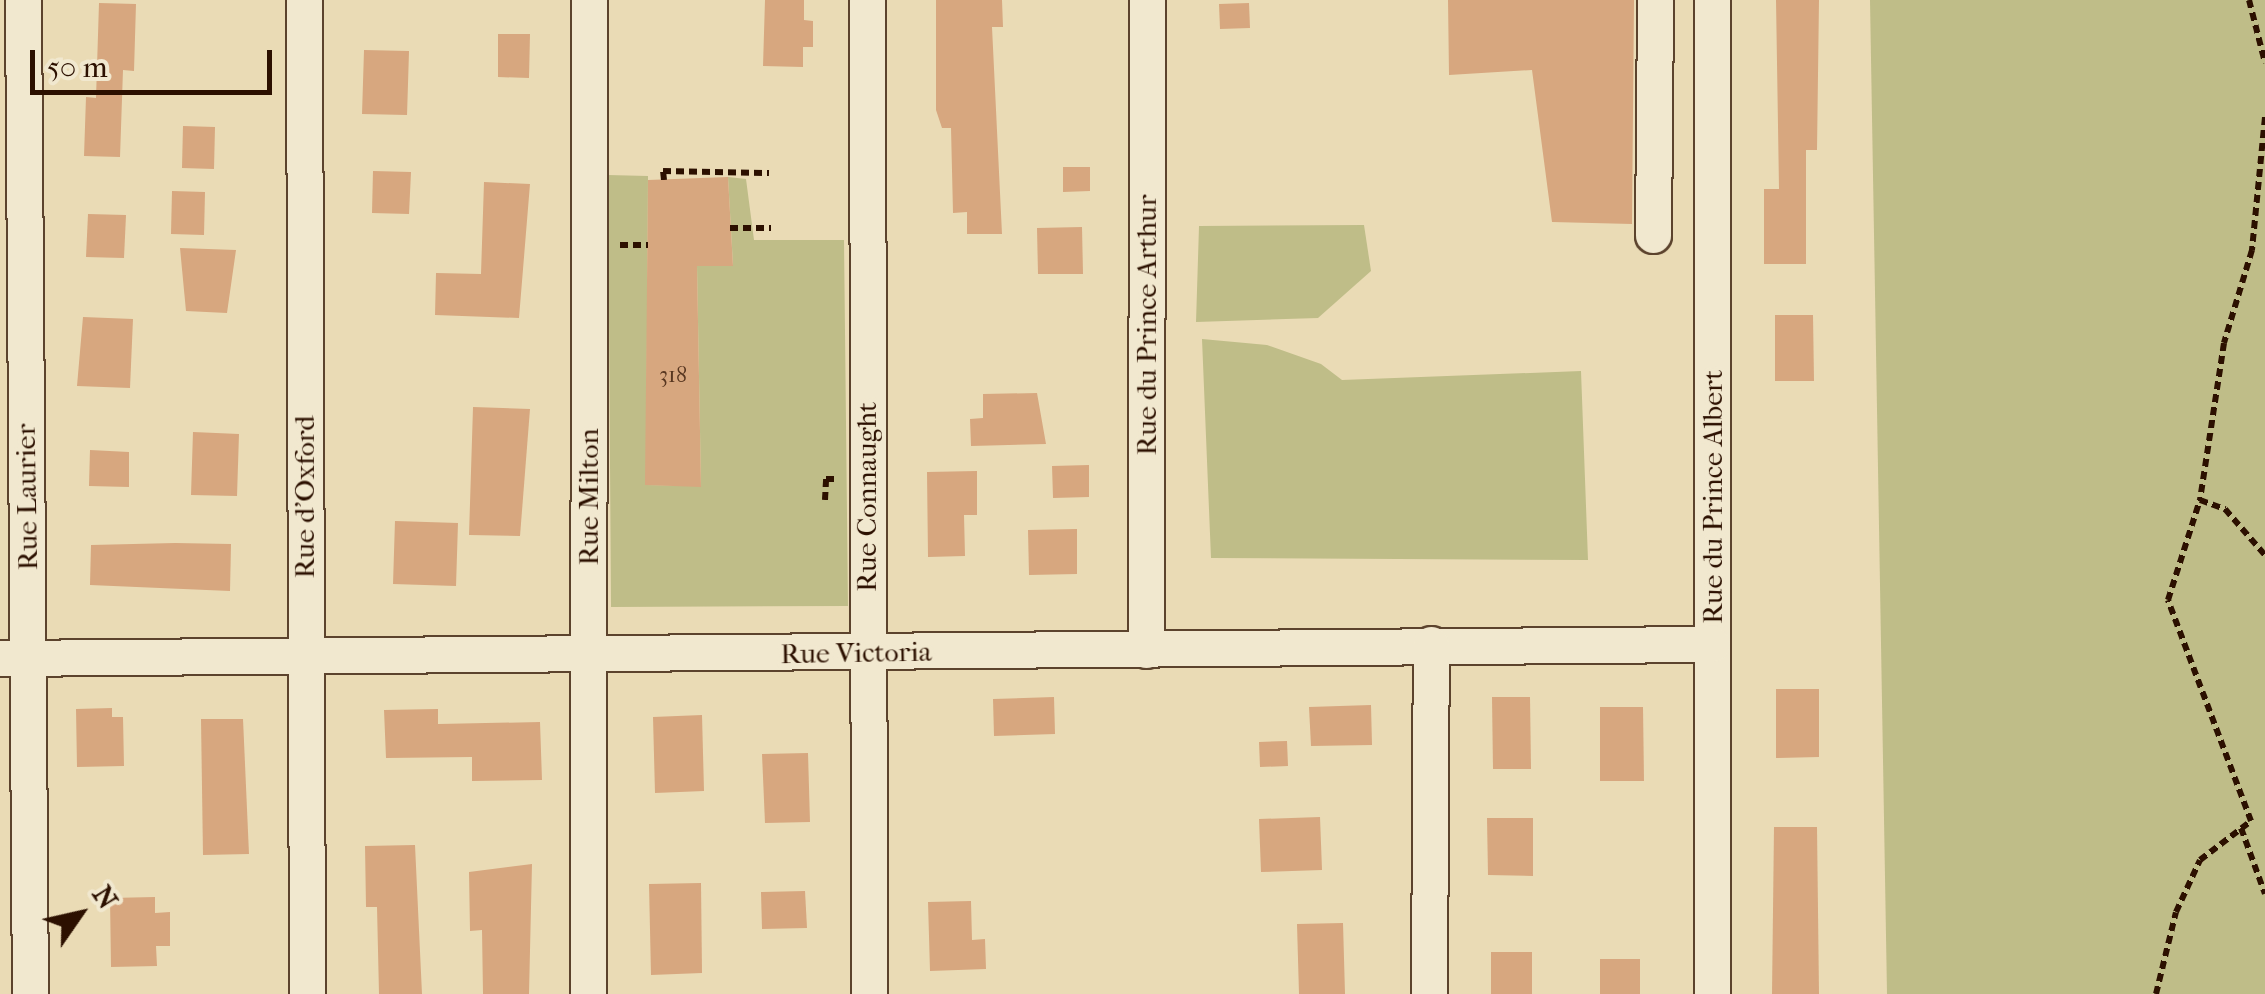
<!DOCTYPE html>
<style>
body{margin:0}
#map{position:relative;width:2265px;height:994px;overflow:hidden;background:#eadbb5;font-family:"IM FELL French Canon",serif}
div>[style]{position:absolute}
[style*='--x']{left:calc(var(--x)*1px);top:calc(var(--y)*1px);width:calc(var(--w)*1px);rotate:calc(var(--a)*1deg)}
.green>*{inset:0;background:#bfbd88}
.building>*{inset:0;background:#d7a77f}
.path>*{height:6px;margin-top:-3px;transform-origin:0;background:repeating-linear-gradient(90deg,#2c1000 0 8px,transparent 0 13px)}
.roads{filter:drop-shadow(2px 0 #5c432d) drop-shadow(-2px 0 #5c432d) drop-shadow(0 2px #5c432d) drop-shadow(0 -2px #5c432d)}
.minor>*{height:35px;margin:-17.5px;padding:0 17.5px;transform-origin:17.5px;border-radius:17.5px;background:#f1e8cf}
span{translate:-50% -50%;white-space:nowrap;text-align:center;line-height:1.15;-webkit-text-stroke:8px #f1e8cf;paint-order:stroke}
.number-label{font-size:22px;color:#573620}
.number-label span{-webkit-text-stroke-width:0}
.street-label{font-size:28px;color:#2c1000}
.north{position:absolute;left:30px;top:864px;width:100px;height:100px;-webkit-text-stroke:8px #f1e8cf;paint-order:stroke;rotate:56deg;font-size:28px;font-weight:700;line-height:40px;text-align:center;color:#2c1000}
.north::after{content:'';display:block;margin:auto;width:35px;height:45px;background:#2c1000;clip-path:polygon(50% 0,100% 100%,50% 72%,0 100%)}
.scale{position:absolute;left:30px;top:50px;width:242px;height:45px;box-sizing:border-box;border:5px solid #2c1000;border-top:0;padding-left:12px;font-size:30px;line-height:35px;white-space:nowrap;color:#2c1000;-webkit-text-stroke:8px #f1e8cf;paint-order:stroke}
</style>
<div id="map">
<div class="green">
<i style="clip-path:polygon(1870px 0,2265px 0,2265px 994px,1887px 994px)"></i>
<i style="clip-path:polygon(608px 175px,648px 176px,646px 485px,701px 486px,697px 266px,733px 265px,728px 177px,746px 179px,754px 240px,844px 240px,848px 606px,611px 607px)"></i>
<i style="clip-path:polygon(1364px 225px,1371px 271px,1318px 318px,1196px 322px,1199px 226px)"></i>
<i style="clip-path:polygon(1202px 339px,1267px 345px,1321px 364px,1342px 380px,1581px 371px,1588px 560px,1211px 558px)"></i>
</div>
<div class="building">
<i style="clip-path:polygon(765px 0,804px 0,804px 20px,813px 21px,813px 47px,803px 47px,803px 67px,763px 66px)"></i>
<i style="clip-path:polygon(936px 0,1002px 0,1003px 27px,992px 27px,1002px 234px,967px 234px,967px 212px,953px 213px,951px 128px,942px 128px,936px 110px)"></i>
<i style="clip-path:polygon(1448px 0,1634px 0,1632px 224px,1552px 222px,1532px 70px,1449px 75px)"></i>
<i style="clip-path:polygon(1776px 0,1819px 0,1817px 150px,1806px 150px,1806px 264px,1764px 264px,1764px 189px,1779px 189px)"></i>
<i style="clip-path:polygon(99px 3px,136px 4px,134px 71px,123px 70px,120px 157px,84px 156px,86px 97px,96px 98px)"></i>
<i style="clip-path:polygon(1249px 3px,1250px 28px,1220px 29px,1219px 4px)"></i>
<i style="clip-path:polygon(498px 34px,530px 34px,529px 78px,498px 77px)"></i>
<i style="clip-path:polygon(364px 50px,409px 51px,407px 115px,362px 114px)"></i>
<i style="clip-path:polygon(183px 126px,215px 127px,214px 169px,182px 168px)"></i>
<i style="clip-path:polygon(1063px 167px,1090px 167px,1090px 191px,1063px 192px)"></i>
<i style="clip-path:polygon(373px 171px,411px 172px,409px 214px,372px 213px)"></i>
<i style="clip-path:polygon(728px 177px,733px 266px,697px 266px,701px 487px,645px 485px,648px 180px)"></i>
<i style="clip-path:polygon(484px 182px,530px 184px,519px 318px,435px 315px,436px 273px,481px 274px)"></i>
<i style="clip-path:polygon(172px 191px,205px 192px,204px 235px,171px 234px)"></i>
<i style="clip-path:polygon(88px 214px,126px 215px,124px 258px,86px 257px)"></i>
<i style="clip-path:polygon(1082px 227px,1083px 274px,1038px 274px,1037px 228px)"></i>
<i style="clip-path:polygon(180px 248px,236px 250px,227px 313px,186px 311px)"></i>
<i style="clip-path:polygon(1775px 315px,1813px 315px,1814px 381px,1775px 381px)"></i>
<i style="clip-path:polygon(83px 317px,133px 319px,130px 388px,77px 386px)"></i>
<i style="clip-path:polygon(1037px 393px,1046px 444px,971px 446px,970px 419px,983px 418px,983px 394px)"></i>
<i style="clip-path:polygon(473px 407px,530px 409px,520px 536px,469px 535px)"></i>
<i style="clip-path:polygon(193px 432px,239px 434px,237px 496px,191px 495px)"></i>
<i style="clip-path:polygon(90px 450px,129px 452px,129px 487px,89px 486px)"></i>
<i style="clip-path:polygon(1089px 465px,1089px 497px,1053px 498px,1052px 466px)"></i>
<i style="clip-path:polygon(977px 471px,977px 515px,964px 515px,965px 556px,928px 557px,927px 472px)"></i>
<i style="clip-path:polygon(395px 521px,458px 523px,456px 586px,393px 584px)"></i>
<i style="clip-path:polygon(1077px 529px,1077px 574px,1029px 575px,1028px 530px)"></i>
<i style="clip-path:polygon(175px 543px,231px 544px,230px 591px,90px 585px,91px 545px)"></i>
<i style="clip-path:polygon(1776px 689px,1819px 689px,1819px 757px,1776px 758px)"></i>
<i style="clip-path:polygon(1054px 697px,1055px 734px,994px 736px,993px 699px)"></i>
<i style="clip-path:polygon(1492px 697px,1530px 697px,1531px 769px,1493px 769px)"></i>
<i style="clip-path:polygon(1371px 705px,1372px 745px,1311px 746px,1309px 707px)"></i>
<i style="clip-path:polygon(1600px 707px,1643px 707px,1644px 781px,1600px 781px)"></i>
<i style="clip-path:polygon(112px 708px,112px 717px,123px 717px,124px 766px,77px 767px,76px 709px)"></i>
<i style="clip-path:polygon(438px 709px,438px 724px,540px 722px,542px 780px,472px 781px,472px 757px,386px 758px,384px 710px)"></i>
<i style="clip-path:polygon(702px 715px,704px 791px,655px 793px,653px 717px)"></i>
<i style="clip-path:polygon(201px 719px,243px 719px,249px 854px,203px 855px)"></i>
<i style="clip-path:polygon(1287px 741px,1288px 766px,1260px 767px,1259px 742px)"></i>
<i style="clip-path:polygon(808px 753px,810px 822px,765px 823px,762px 754px)"></i>
<i style="clip-path:polygon(1320px 817px,1322px 870px,1261px 872px,1259px 819px)"></i>
<i style="clip-path:polygon(1487px 818px,1533px 818px,1533px 876px,1488px 875px)"></i>
<i style="clip-path:polygon(1774px 827px,1817px 827px,1819px 994px,1772px 994px)"></i>
<i style="clip-path:polygon(415px 845px,422px 994px,379px 994px,377px 907px,366px 907px,365px 846px)"></i>
<i style="clip-path:polygon(532px 864px,529px 994px,483px 994px,482px 930px,470px 931px,469px 872px)"></i>
<i style="clip-path:polygon(701px 883px,702px 973px,651px 975px,649px 884px)"></i>
<i style="clip-path:polygon(805px 891px,807px 928px,762px 929px,761px 892px)"></i>
<i style="clip-path:polygon(155px 897px,155px 913px,170px 912px,170px 946px,156px 946px,157px 966px,111px 967px,110px 898px)"></i>
<i style="clip-path:polygon(971px 901px,972px 940px,985px 939px,986px 969px,930px 971px,928px 902px)"></i>
<i style="clip-path:polygon(1343px 923px,1345px 994px,1299px 994px,1297px 924px)"></i>
<i style="clip-path:polygon(1491px 952px,1532px 952px,1532px 994px,1491px 994px)"></i>
<i style="clip-path:polygon(1600px 959px,1640px 959px,1640px 994px,1600px 994px)"></i>
</div>
<div class="path">
<i style="--x:2249;--y:0;--w:65;--a:75.7"></i>
<i style="--x:2265;--y:117;--w:134;--a:95.6"></i>
<i style="--x:2252;--y:250;--w:97;--a:106.8"></i>
<i style="--x:2224;--y:343;--w:159;--a:98.7"></i>
<i style="--x:2200;--y:500;--w:27;--a:20"></i>
<i style="--x:2225;--y:509;--w:61;--a:49"></i>
<i style="--x:664;--y:180;--w:9;--a:-96"></i>
<i style="--x:663;--y:171;--w:106;--a:1.1"></i>
<i style="--x:730;--y:228;--w:41;--a:0"></i>
<i style="--x:620;--y:245;--w:28;--a:0"></i>
<i style="--x:825;--y:500;--w:21;--a:-87"></i>
<i style="--x:826;--y:479;--w:10;--a:0"></i>
<i style="--x:2241;--y:828;--w:70;--a:70"></i>
<i style="--x:2156;--y:994;--w:84;--a:-76.3"></i>
<i style="--x:2176;--y:912;--w:57;--a:-65.2"></i>
<i style="--x:2200;--y:860;--w:64;--a:-37.4"></i>
<i style="--x:2251;--y:821;--w:236;--a:-110.6"></i>
<i style="--x:2168;--y:600;--w:105;--a:-72.3"></i>
</div>
<div class="roads">
<div class="minor">
<i style="--x:23;--y:0;--w:994;--a:89.6"></i>
<i style="--x:304;--y:0;--w:994;--a:89.83"></i>
<i style="--x:867;--y:0;--w:994;--a:89.88"></i>
<i style="--x:1712;--y:0;--w:994;--a:90"></i>
<i style="--x:1653;--y:235;--w:235;--a:-89.5"></i>
<i style="--x:1146;--y:650;--w:650;--a:-89.91"></i>
<i style="--x:0;--y:658;--w:1712;--a:-0.47"></i>
<i style="--x:588;--y:994;--w:994;--a:-89.94"></i>
<i style="--x:1429;--y:994;--w:350;--a:-89.7"></i>
</div>
</div>
<div class="number-label">
<span style="left:673px;top:376px">318</span>
</div>
<div class="street-label">
<span style="left:1147px;top:325px;rotate:-90deg">Rue du Prince Arthur</span>
<span style="left:27px;top:497px;rotate:-91deg">Rue Laurier</span>
<span style="left:305px;top:497px;rotate:-90deg">Rue d'Oxford</span>
<span style="left:589px;top:497px;rotate:-90deg">Rue Milton</span>
<span style="left:867px;top:497px;rotate:-90deg">Rue Connaught</span>
<span style="left:1713px;top:497px;rotate:-90deg">Rue du Prince Albert</span>
<span style="left:856px;top:653px;rotate:-1deg">Rue Victoria</span>
</div>
<div class="north">N</div>
<div class="scale">50 m</div>
</div>
